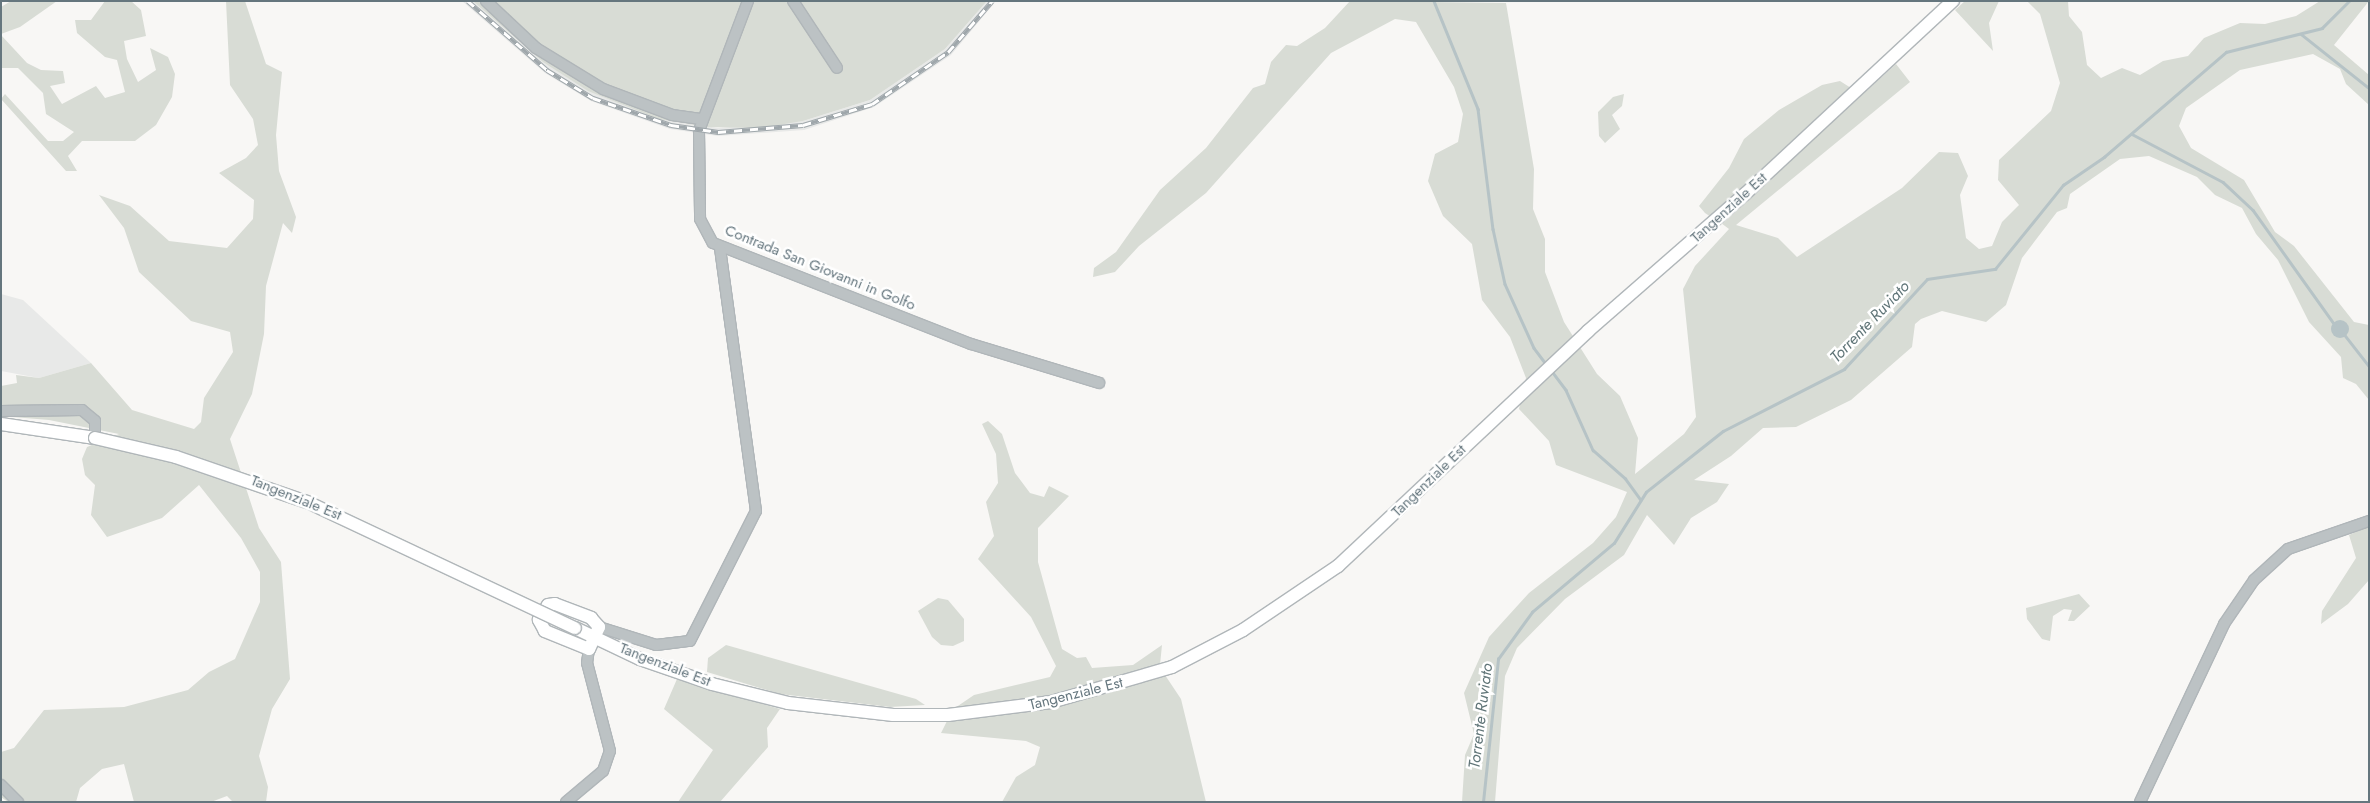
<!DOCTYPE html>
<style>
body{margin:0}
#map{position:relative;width:2370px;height:803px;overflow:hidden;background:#f8f7f5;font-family:Jost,sans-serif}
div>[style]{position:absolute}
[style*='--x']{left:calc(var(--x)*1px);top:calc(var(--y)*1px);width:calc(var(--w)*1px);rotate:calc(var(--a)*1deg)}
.built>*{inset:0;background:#e8e9e8}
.green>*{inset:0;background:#d8dcd5}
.water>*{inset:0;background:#b6c3c6}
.round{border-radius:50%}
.stream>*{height:2.5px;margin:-1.25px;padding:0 1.25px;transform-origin:1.25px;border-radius:1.25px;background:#b6c3c6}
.roads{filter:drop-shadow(1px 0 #b0b6b9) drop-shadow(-1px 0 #b0b6b9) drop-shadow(0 1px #b0b6b9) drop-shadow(0 -1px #b0b6b9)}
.minor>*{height:10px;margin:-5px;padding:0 5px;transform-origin:5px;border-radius:5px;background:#bcc2c4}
.major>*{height:12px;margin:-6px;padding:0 6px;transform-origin:6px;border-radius:6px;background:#fff}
.rail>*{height:4.5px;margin-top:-2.25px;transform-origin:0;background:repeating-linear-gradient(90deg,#fff 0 8px,#9fa7ab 0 16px);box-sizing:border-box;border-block:1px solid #9fa7ab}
.bridges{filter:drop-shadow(1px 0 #b0b6b9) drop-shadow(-1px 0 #b0b6b9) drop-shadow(0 1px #b0b6b9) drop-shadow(0 -1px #b0b6b9)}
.major-bridge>*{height:12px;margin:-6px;padding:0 6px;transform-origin:6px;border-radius:6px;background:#fff}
span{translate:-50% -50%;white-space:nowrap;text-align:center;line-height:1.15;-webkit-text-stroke:5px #fff;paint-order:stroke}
.street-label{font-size:15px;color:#65767e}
.water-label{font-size:16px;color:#607578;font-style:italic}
.frame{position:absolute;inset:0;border:2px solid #65767e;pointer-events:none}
</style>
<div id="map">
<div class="built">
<i style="clip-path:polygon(462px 1px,474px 1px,671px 121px,718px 128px,803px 121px,870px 100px,945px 49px,987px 1px,996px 1px,951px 55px,874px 107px,804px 130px,718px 136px,670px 129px,591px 101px,545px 73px)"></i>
<i style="clip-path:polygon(1px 294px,23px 300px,91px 363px,39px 378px,1px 371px)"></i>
</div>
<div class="green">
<i style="clip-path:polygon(11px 1px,57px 1px,20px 27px,1px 34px,1px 7px)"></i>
<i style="clip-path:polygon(105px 1px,131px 1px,141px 10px,146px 36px,124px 41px,127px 59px,138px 82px,156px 70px,150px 48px,168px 57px,175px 74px,172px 97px,156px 125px,135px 141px,82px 141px,68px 156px,77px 171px,66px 171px,1px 99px,5px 94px,48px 141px,63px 141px,74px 132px,46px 114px,43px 93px,18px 68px,1px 68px,1px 35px,27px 63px,41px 70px,63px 71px,65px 83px,50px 86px,62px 104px,96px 86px,105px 98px,125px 92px,117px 60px,105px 57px,77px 33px,75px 20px,91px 20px)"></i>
<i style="clip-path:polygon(226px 1px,245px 1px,266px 64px,282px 72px,276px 135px,279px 171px,296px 217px,292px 233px,283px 223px,266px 286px,264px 334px,252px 394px,230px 439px,259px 528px,281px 562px,290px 679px,272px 709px,259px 756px,268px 787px,266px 802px,233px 802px,227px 796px,211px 802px,134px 802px,124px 764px,102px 769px,80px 788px,76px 802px,8px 802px,1px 797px,1px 752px,14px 748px,44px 710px,124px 707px,188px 690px,209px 672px,235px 659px,260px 602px,260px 572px,241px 538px,199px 485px,162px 518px,107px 537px,91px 515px,95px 485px,85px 475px,82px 459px,87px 447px,119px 434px,49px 420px,1px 416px,1px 386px,17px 383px,16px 375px,39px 378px,91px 363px,132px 410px,194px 429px,201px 422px,204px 398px,233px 352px,230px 332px,191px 321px,139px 272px,124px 228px,99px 195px,130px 206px,169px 241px,227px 248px,253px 219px,254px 200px,219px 173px,246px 158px,258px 145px,253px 119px,230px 85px)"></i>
<i style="clip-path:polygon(473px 1px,745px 1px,695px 125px,659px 119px,588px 91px,543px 62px)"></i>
<i style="clip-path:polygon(752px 1px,987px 1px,945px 49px,870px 100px,803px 121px,760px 128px,702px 127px)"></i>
<i style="clip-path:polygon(1350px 1px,1506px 3px,1534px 169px,1533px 209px,1545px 239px,1545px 272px,1564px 322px,1597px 374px,1620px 396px,1638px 438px,1635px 474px,1684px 434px,1696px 417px,1683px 289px,1695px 266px,1729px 229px,1721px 223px,1896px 64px,1910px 82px,1736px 225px,1778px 238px,1797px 257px,1902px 188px,1939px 152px,1958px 153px,1968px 176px,1960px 195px,1966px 238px,1979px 249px,1992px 246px,2002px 222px,2019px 205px,1998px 180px,1999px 160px,2051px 111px,2060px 83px,2040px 14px,2027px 1px,2068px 1px,2069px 16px,2082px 32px,2087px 65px,2101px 78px,2122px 68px,2140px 75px,2163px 61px,2188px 56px,2204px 38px,2240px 23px,2265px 24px,2296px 16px,2320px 1px,2369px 1px,2334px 45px,2369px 75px,2369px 105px,2346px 84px,2340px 69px,2313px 54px,2240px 70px,2186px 108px,2179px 126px,2191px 148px,2244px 180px,2275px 232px,2294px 246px,2354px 322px,2369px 325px,2369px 400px,2356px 384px,2343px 378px,2341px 357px,2309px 322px,2278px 260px,2256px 234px,2242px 208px,2215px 195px,2197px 177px,2149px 156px,2120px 159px,2070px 194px,2067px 208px,2057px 212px,2022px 258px,2006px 305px,1986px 322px,1942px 311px,1921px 319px,1915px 324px,1912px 347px,1851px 400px,1796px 427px,1763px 428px,1731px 456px,1694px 480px,1729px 484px,1717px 502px,1691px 518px,1674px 545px,1647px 515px,1624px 555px,1565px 599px,1517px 648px,1505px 676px,1495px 802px,1462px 802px,1465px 755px,1474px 734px,1464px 693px,1489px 637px,1529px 593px,1593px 543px,1616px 517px,1627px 492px,1556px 465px,1549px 441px,1519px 409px,1526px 378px,1510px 337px,1482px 300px,1472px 244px,1443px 216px,1428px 181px,1435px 154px,1458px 142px,1463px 114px,1454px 87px,1416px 22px,1395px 19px,1331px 53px,1206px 193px,1139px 246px,1115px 272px,1093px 277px,1094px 268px,1116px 252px,1160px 190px,1206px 148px,1253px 88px,1265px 84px,1271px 62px,1286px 45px,1297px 46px,1325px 28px)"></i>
<i style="clip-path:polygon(1965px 1px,1999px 1px,1989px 23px,1993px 51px,1955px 10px)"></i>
<i style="clip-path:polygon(1840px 81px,1851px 88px,1711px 217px,1705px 213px,1699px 206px,1729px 168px,1744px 139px,1779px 110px,1822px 85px)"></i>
<i style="clip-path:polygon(1624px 94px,1622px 106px,1612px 115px,1620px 129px,1605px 143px,1599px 136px,1598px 112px,1613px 97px)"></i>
<i style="clip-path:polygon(988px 421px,1002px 434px,1015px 473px,1030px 493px,1044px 497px,1049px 486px,1069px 496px,1038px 528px,1038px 562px,1062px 649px,1077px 658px,1086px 657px,1092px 668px,1133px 665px,1162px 645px,1160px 665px,1050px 697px,952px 710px,974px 695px,1050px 677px,1056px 666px,1031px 617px,978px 559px,994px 536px,986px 502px,998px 483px,996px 454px,982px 424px)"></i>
<i style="clip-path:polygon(2369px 526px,2369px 580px,2348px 604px,2321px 624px,2322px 611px,2356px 558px,2349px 535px)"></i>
<i style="clip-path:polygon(2079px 594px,2090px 606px,2074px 621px,2068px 621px,2072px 610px,2064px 609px,2053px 616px,2050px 641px,2042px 639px,2027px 619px,2026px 608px)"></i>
<i style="clip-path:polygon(938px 598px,948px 600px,964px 619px,964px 641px,953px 646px,941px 645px,932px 637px,918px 611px)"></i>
<i style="clip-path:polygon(726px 645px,916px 699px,925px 705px,890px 707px,780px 694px,707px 672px,708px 658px)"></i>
<i style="clip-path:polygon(1165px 675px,1181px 699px,1206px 802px,1002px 802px,1016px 777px,1035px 765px,1040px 747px,1026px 741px,941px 733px,947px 721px,1052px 708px)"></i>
<i style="clip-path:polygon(677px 679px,780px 709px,767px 728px,768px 747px,720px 802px,678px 802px,713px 750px,664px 709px)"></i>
</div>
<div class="water">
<i class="round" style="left:2331px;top:320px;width:18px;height:18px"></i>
</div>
<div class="stream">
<i style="--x:1434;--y:1;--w:117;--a:67.8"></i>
<i style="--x:1478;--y:109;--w:121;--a:82.9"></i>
<i style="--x:1493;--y:229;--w:56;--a:77.7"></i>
<i style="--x:1505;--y:284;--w:70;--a:65.6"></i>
<i style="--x:1534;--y:348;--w:20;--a:53"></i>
<i style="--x:2301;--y:34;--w:87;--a:38.5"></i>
<i style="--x:2132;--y:134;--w:103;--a:27.8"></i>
<i style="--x:2223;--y:182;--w:41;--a:43"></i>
<i style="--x:2253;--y:210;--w:141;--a:54.5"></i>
<i style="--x:2344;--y:334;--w:41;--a:52"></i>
<i style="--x:1551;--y:370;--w:25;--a:53"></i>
<i style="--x:1566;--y:390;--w:66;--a:65.8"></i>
<i style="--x:1593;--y:450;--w:43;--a:41.2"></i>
<i style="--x:1625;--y:478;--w:27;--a:54"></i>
<i style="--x:1483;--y:802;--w:144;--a:-84"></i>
<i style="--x:1498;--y:659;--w:58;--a:-54.1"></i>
<i style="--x:1532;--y:612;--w:107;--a:-40.1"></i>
<i style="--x:1614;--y:543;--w:60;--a:-57.9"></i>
<i style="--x:1646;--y:492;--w:98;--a:-38.4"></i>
<i style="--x:1723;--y:431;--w:136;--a:-27.1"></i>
<i style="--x:1844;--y:369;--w:122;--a:-47.3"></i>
<i style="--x:1927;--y:279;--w:69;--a:-8.4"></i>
<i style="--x:1995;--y:269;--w:108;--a:-51"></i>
<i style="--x:2063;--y:185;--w:50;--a:-34.3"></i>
<i style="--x:2104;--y:157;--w:161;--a:-40.7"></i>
<i style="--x:2226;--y:52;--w:99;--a:-14"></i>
<i style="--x:2322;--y:28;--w:38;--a:-45"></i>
</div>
<div class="roads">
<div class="minor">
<i style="--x:486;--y:1;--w:69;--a:43.2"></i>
<i style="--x:536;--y:48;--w:79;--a:31.5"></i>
<i style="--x:603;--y:89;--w:74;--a:20.6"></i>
<i style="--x:672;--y:115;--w:29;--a:8"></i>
<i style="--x:748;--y:1;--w:139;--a:110.7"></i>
<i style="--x:699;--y:131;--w:88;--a:89.3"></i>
<i style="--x:700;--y:219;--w:27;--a:62"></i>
<i style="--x:713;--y:243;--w:277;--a:21.4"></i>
<i style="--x:971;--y:344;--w:134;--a:16.9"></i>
<i style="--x:793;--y:1;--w:80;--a:56.7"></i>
<i style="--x:1;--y:411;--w:81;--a:-0.7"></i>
<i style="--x:82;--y:410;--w:17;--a:40"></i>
<i style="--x:95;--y:421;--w:17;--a:90"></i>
<i style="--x:599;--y:627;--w:60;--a:17.5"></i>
<i style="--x:656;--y:645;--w:34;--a:-7"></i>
<i style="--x:690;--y:641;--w:146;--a:-63.1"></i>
<i style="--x:756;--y:511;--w:266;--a:-97.8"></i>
<i style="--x:1;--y:785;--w:24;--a:45"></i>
<i style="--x:566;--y:802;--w:48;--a:-40"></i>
<i style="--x:603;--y:771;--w:21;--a:-71"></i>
<i style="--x:610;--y:751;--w:91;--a:-104.6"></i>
<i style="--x:587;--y:663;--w:14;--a:-82"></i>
<i style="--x:2140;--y:802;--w:197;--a:-64.7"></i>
<i style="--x:2224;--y:624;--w:53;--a:-55.7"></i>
<i style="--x:2254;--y:580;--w:46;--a:-42.4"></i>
<i style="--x:2288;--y:549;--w:86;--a:-19.1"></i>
</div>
<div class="major">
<i style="--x:1;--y:424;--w:95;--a:8.5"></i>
<i style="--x:555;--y:604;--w:39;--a:21"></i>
<i style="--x:591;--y:618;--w:12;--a:48"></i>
<i style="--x:599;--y:627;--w:24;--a:114"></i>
<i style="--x:589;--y:649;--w:48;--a:-157.8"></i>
<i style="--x:545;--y:631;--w:13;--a:-119"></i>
<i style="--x:539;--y:620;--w:17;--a:-59"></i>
<i style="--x:548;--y:605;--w:7;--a:-8"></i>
<i style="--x:575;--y:628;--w:72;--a:25.5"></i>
<i style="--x:640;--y:659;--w:76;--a:19.1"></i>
<i style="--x:712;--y:684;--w:78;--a:14"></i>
<i style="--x:788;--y:703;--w:106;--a:6.5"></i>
<i style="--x:893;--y:715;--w:55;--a:0"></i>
<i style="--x:948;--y:715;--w:104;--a:-7.2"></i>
<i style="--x:1051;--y:702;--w:126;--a:-16.1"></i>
<i style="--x:1172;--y:667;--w:80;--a:-27.5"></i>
<i style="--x:1243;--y:630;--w:115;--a:-34"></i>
<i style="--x:1338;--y:566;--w:343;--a:-43.2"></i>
<i style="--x:1588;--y:331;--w:208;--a:-41.1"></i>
<i style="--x:1745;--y:194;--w:284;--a:-42.9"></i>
</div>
</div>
<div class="rail">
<i style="--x:468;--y:1;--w:105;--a:41.1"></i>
<i style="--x:547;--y:70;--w:54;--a:31.3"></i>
<i style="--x:593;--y:98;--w:83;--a:19.1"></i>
<i style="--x:671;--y:125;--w:48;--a:8.5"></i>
<i style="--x:718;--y:132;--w:85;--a:-4.7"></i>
<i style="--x:803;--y:125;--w:72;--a:-16.9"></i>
<i style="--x:872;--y:104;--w:92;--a:-34.4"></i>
<i style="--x:948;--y:52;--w:67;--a:-49.2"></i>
</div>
<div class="bridges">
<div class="major-bridge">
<i style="--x:95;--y:438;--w:83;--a:13.2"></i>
<i style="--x:176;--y:457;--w:139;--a:19"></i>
<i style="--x:307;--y:502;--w:296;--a:25.2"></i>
</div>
</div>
<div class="street-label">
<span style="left:1729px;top:208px;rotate:-42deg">Tangenziale Est</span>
<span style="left:820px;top:268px;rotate:22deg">Contrada San Giovanni in Golfo</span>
<span style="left:1429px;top:481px;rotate:-44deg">Tangenziale Est</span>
<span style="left:296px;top:498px;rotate:22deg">Tangenziale Est</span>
<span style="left:665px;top:665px;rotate:21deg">Tangenziale Est</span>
<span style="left:1076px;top:694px;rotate:-14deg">Tangenziale Est</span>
</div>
<div class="water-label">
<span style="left:1870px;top:322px;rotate:-46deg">Torrente Ruviato</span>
<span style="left:1481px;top:716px;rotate:-83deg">Torrente Ruviato</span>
</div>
<div class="frame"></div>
</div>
